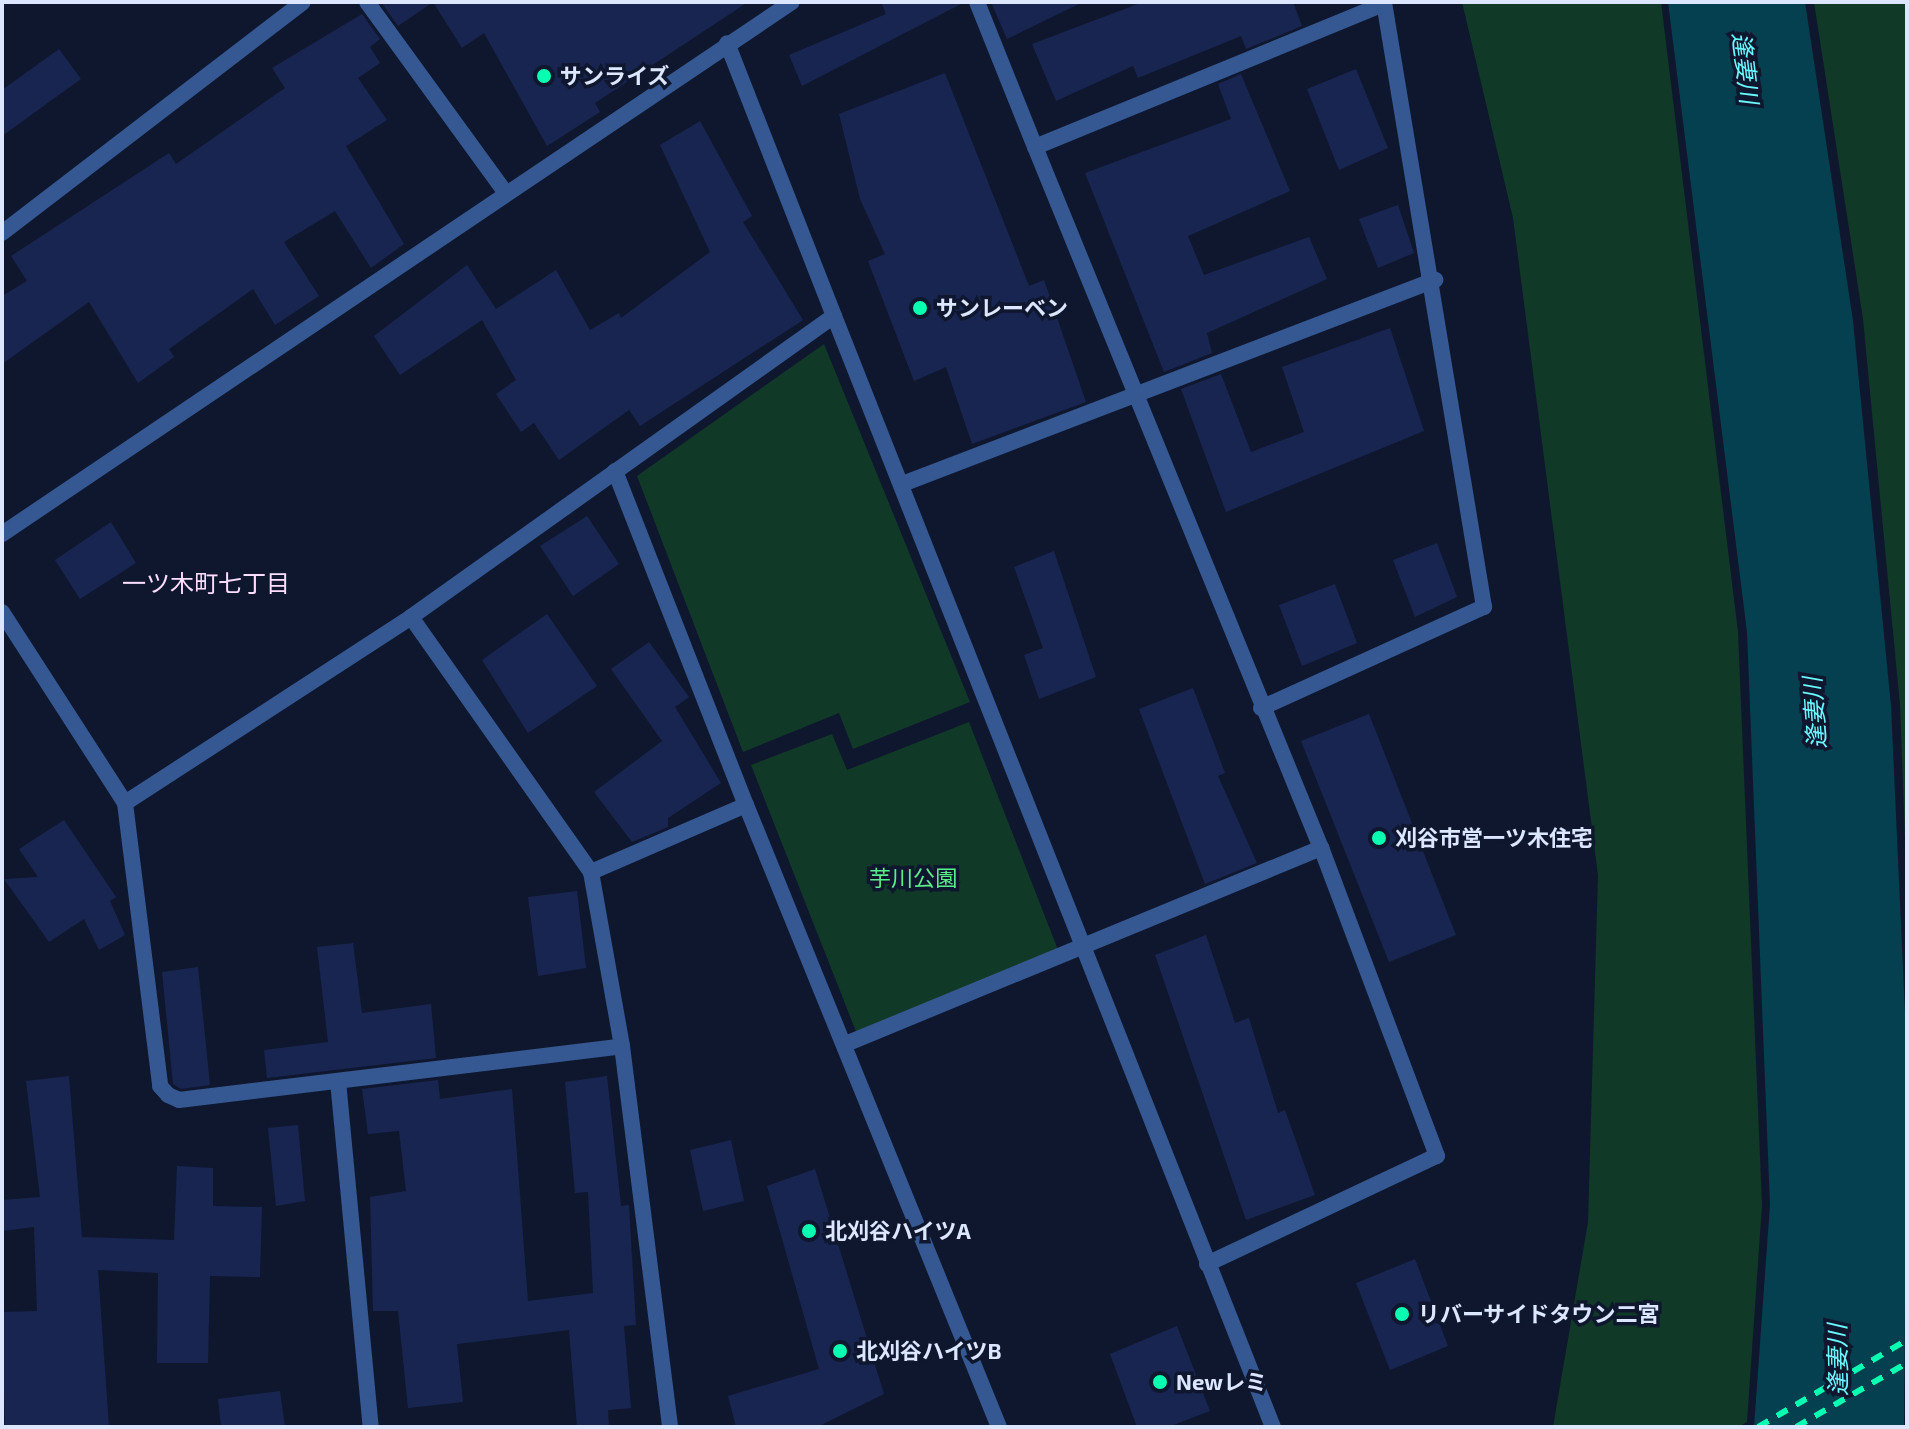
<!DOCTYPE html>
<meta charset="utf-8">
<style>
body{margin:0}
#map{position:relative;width:1909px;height:1429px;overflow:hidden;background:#0f172e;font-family:"Exo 2","Noto Sans JP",sans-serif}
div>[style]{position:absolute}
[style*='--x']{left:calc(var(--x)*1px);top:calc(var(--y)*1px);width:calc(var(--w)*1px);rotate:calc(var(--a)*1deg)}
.green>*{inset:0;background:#113927}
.water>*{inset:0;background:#054051}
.building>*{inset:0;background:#192551}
.street>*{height:16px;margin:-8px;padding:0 8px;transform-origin:8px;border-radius:8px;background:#355892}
.rail>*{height:6px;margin-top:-3px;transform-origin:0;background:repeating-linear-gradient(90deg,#08ffb1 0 12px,transparent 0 22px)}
.dots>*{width:22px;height:22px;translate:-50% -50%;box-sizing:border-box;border:4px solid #0f172e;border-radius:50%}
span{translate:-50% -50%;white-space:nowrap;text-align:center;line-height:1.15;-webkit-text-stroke:7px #0f172e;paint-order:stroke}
.poi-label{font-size:22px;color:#dce7ff;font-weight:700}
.left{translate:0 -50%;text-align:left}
.park-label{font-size:22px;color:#5bec8b}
.water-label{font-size:24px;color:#6af8ff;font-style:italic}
.neighbourhood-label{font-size:24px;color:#fddeff}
.frame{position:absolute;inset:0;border:4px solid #dce7ff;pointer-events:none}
</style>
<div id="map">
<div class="green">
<i style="clip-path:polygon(1462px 2px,1661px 2px,1738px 632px,1762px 1205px,1747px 1422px,1738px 1427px,1553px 1427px,1588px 1222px,1598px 875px,1513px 218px)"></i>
<i style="clip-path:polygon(1814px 2px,1907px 2px,1907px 892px,1900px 705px,1863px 319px)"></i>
<i style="clip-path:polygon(824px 344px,970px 702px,853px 749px,839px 713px,743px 752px,637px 476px)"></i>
<i style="clip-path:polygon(969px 722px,1060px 955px,859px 1039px,751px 765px,832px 734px,847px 770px)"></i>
</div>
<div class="water">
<i style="clip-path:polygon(1668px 2px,1805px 2px,1853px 321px,1891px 706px,1907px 1057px,1904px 1427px,1754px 1427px,1770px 1205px,1747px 632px)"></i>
</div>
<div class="building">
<i style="clip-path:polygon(381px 2px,748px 2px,595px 103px,600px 112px,547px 146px,484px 33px,462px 48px,433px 2px,398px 26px)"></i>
<i style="clip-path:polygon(881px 2px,965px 2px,802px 86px,789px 55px,886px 14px)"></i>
<i style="clip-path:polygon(991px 2px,1083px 2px,1007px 39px)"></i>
<i style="clip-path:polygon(1143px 2px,1293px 2px,1302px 26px,1246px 49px,1241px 36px,1138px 78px,1133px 66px,1056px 101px,1032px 44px)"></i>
<i style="clip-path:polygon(362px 14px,380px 39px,370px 47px,380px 63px,358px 78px,387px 120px,346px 146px,404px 244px,371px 268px,335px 211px,284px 242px,319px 296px,275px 325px,253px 289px,169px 349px,174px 357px,138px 383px,89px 302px,2px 364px,2px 296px,27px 281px,11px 256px,169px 153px,176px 164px,285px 88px,272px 68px)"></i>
<i style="clip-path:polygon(59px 49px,81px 79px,2px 136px,2px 90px)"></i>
<i style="clip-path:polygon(1356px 69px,1388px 148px,1339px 170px,1307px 89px)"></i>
<i style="clip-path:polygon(945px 73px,1029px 286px,1044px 280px,1086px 402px,972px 444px,946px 367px,914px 381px,868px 261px,885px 254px,860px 199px,839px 114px)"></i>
<i style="clip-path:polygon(1241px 74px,1290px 191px,1188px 236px,1204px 275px,1309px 237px,1327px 279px,1207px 333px,1212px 353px,1164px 372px,1085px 173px,1231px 119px,1218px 84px)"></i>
<i style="clip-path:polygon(700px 121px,752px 216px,743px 222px,803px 320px,640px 426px,629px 410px,559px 460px,534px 423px,521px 432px,496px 394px,516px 380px,482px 320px,400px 375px,374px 336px,467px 265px,496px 309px,556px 270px,590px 330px,619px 313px,621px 318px,710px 252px,660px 145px)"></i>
<i style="clip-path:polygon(1398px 205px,1414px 253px,1378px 268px,1359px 219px)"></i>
<i style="clip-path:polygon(1390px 328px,1424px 431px,1226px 512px,1181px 389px,1221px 374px,1251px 452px,1304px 432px,1282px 367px)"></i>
<i style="clip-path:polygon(587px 516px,619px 564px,573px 596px,540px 546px)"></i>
<i style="clip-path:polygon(111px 522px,136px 563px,80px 599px,55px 560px)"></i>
<i style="clip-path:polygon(1437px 543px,1457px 597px,1415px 617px,1393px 560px)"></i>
<i style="clip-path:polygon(1054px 551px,1096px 677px,1039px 699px,1024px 655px,1043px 648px,1014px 567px)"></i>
<i style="clip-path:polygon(1335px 584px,1357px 643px,1302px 666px,1279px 605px)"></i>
<i style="clip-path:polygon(547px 614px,597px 686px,528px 733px,482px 660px)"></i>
<i style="clip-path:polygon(649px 642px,689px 697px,675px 707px,721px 783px,668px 818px,668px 827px,632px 842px,594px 792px,662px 741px,611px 669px)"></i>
<i style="clip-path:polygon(1193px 688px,1225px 773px,1218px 776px,1257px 863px,1205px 884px,1139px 709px)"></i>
<i style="clip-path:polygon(1369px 714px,1456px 935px,1389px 962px,1301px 741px)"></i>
<i style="clip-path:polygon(64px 820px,116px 897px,110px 901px,125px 935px,99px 950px,84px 919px,49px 942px,4px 879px,38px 877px,19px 849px)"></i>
<i style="clip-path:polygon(577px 891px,586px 968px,538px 976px,528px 897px)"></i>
<i style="clip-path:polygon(1206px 935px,1235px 1023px,1249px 1018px,1278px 1113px,1285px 1110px,1315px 1195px,1246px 1220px,1155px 955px)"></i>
<i style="clip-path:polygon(353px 943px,362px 1013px,431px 1004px,436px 1058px,267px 1078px,264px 1050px,328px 1042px,317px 947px)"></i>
<i style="clip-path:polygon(198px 967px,210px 1085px,181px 1089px,173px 1084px,162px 972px)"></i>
<i style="clip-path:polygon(69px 1076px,82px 1237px,174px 1240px,177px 1166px,213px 1168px,213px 1206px,262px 1207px,260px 1277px,210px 1276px,208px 1363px,157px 1363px,158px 1273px,98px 1270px,109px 1427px,5px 1427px,2px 1312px,37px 1311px,34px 1227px,2px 1231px,2px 1200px,40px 1197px,26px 1081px)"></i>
<i style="clip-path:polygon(607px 1076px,621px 1206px,629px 1205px,636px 1325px,624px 1326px,631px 1408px,608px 1410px,609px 1427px,577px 1427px,569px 1330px,457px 1344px,463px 1402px,408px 1408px,398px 1311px,373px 1311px,370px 1197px,406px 1191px,399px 1131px,368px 1134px,362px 1089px,438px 1080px,440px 1099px,512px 1089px,528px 1301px,593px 1293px,588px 1192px,575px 1193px,565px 1082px)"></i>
<i style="clip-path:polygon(298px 1125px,305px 1201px,276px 1206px,268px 1128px)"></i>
<i style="clip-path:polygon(731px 1140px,744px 1201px,703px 1211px,690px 1150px)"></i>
<i style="clip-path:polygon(815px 1169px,884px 1394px,817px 1427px,736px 1427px,728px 1396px,819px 1369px,767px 1186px)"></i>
<i style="clip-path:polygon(1415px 1259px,1448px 1346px,1390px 1370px,1356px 1283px)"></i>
<i style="clip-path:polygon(1177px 1326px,1210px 1411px,1168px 1427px,1137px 1427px,1110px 1354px)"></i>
<i style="clip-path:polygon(280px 1391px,285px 1427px,221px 1427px,218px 1399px)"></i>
</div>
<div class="street">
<i style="--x:367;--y:2;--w:235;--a:54"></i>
<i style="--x:977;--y:2;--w:156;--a:68.2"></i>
<i style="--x:2;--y:233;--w:379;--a:-37.5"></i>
<i style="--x:834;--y:316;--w:1195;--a:68.44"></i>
<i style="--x:615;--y:471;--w:359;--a:68.6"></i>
<i style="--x:746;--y:805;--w:169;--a:156.6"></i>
<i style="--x:591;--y:872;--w:177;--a:79.9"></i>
<i style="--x:622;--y:1046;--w:384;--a:82.8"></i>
<i style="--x:905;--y:483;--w:568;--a:-20.96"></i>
<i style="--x:2;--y:534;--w:952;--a:-33.96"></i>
<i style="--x:2;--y:612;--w:227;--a:57.2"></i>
<i style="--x:125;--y:803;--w:285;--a:82.9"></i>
<i style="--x:160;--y:1086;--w:12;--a:48"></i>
<i style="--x:168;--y:1095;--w:12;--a:24"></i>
<i style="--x:179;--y:1100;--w:446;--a:-6.9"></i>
<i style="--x:411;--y:617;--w:312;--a:54.8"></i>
<i style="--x:1261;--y:708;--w:245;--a:-24.4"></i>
<i style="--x:1484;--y:607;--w:613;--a:-99.39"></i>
<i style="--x:125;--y:803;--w:341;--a:-33"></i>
<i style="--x:411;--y:617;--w:519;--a:-35.44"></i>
<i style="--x:834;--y:316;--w:293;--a:-111.4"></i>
<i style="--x:746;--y:805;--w:671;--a:67.87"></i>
<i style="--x:848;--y:1043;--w:512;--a:-22.4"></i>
<i style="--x:338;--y:1081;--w:348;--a:84.6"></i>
<i style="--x:1207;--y:1264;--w:254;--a:-25.2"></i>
<i style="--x:1437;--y:1156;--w:329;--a:-110.6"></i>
<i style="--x:1321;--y:848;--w:757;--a:-112.19"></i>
<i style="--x:1035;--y:147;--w:377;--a:-22.3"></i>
</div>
<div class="rail">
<i style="--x:1758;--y:1427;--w:173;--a:-30.3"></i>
<i style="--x:1796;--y:1427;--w:128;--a:-30"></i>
</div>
<div class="dots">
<i style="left:544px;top:76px;background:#08ffb1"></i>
<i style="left:920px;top:308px;background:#08ffb1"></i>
<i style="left:1379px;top:838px;background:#08ffb1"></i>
<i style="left:809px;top:1231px;background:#08ffb1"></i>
<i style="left:1402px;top:1314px;background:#08ffb1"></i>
<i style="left:840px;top:1351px;background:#08ffb1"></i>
<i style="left:1160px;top:1382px;background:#08ffb1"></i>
</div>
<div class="poi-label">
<span class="left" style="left:560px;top:76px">サンライズ</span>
<span class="left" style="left:936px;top:308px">サンレーベン</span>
<span class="left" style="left:1395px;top:838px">刈谷市営一ツ木住宅</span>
<span class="left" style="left:825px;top:1231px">北刈谷ハイツA</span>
<span class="left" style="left:1418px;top:1314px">リバーサイドタウン二宮</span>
<span class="left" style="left:856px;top:1351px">北刈谷ハイツB</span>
<span class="left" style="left:1176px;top:1382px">Newレミ</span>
</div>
<div class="park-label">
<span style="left:913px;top:878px">芋川公園</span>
</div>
<div class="water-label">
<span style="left:1746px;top:68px;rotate:83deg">逢妻川</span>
<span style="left:1814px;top:713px;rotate:-94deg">逢妻川</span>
<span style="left:1837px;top:1360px;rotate:-91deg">逢妻川</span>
</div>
<div class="neighbourhood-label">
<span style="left:206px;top:583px">一ツ木町七丁目</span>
</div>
<div class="frame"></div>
</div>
